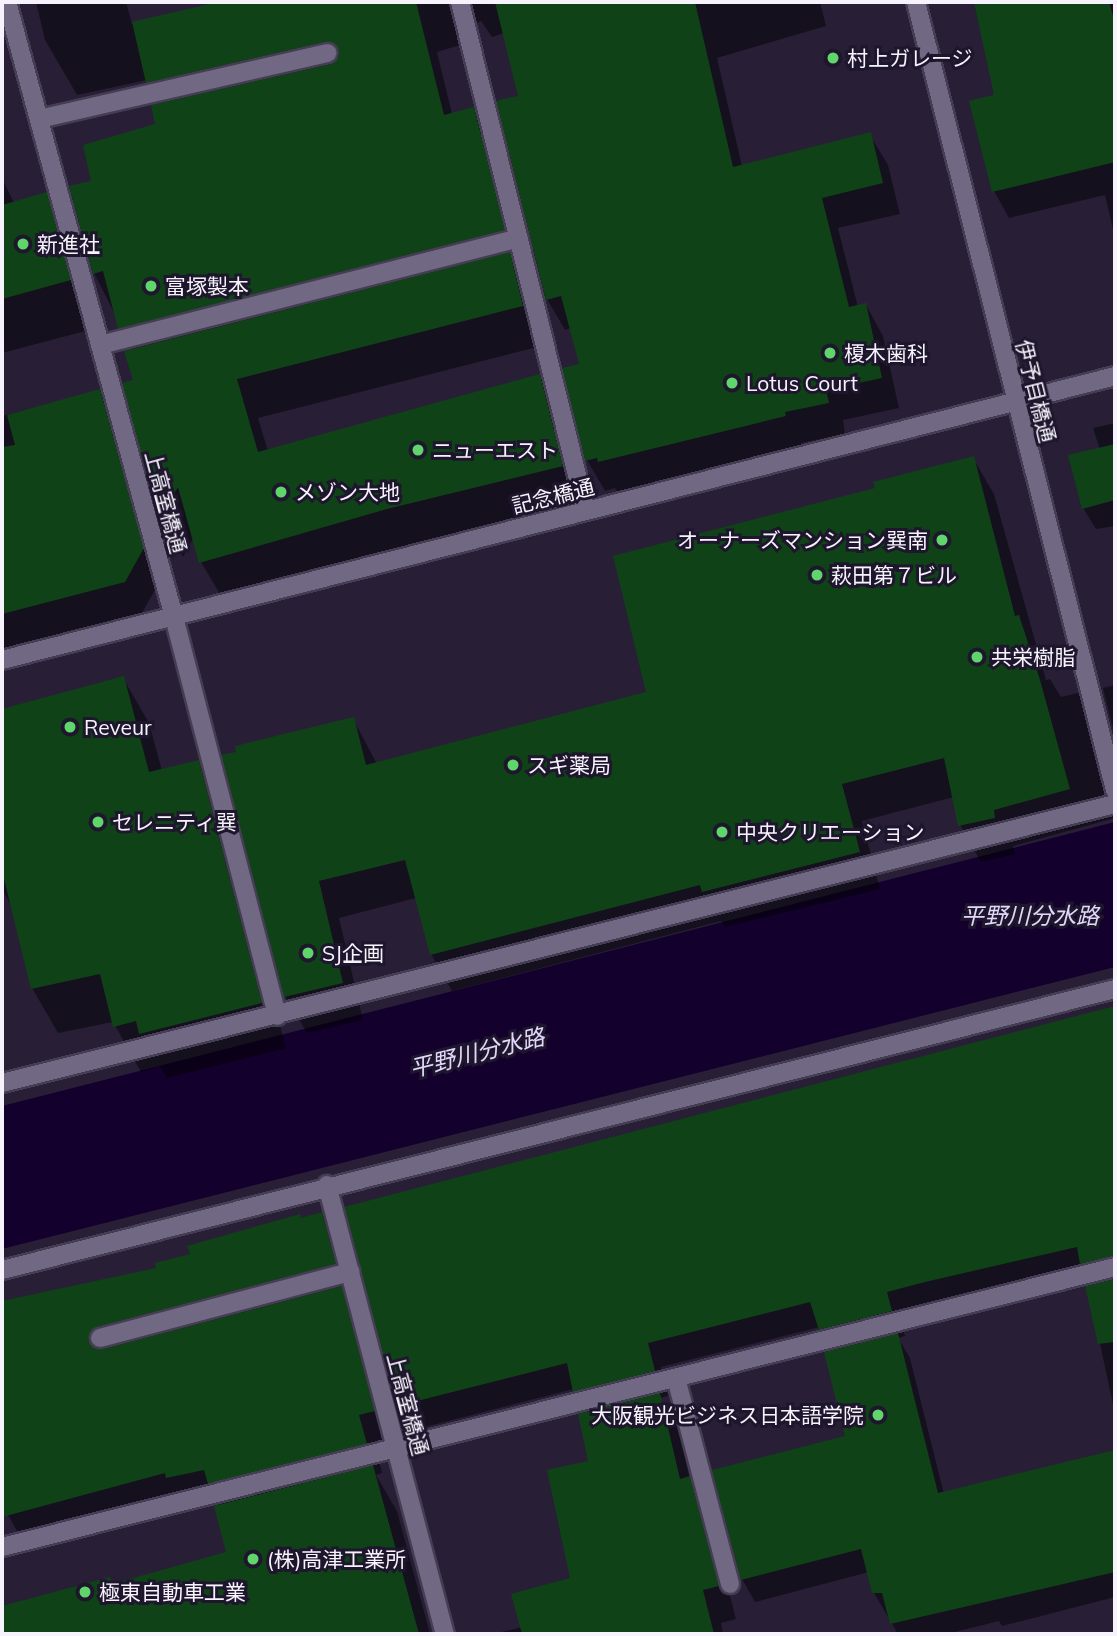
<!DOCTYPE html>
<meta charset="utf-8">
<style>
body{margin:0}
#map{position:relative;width:1117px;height:1636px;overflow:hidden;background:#281f37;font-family:Mulish,"Noto Sans JP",sans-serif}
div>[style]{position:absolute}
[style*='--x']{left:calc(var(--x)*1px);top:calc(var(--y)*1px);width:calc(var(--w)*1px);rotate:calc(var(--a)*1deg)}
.water>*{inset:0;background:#14002d}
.shadow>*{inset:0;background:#0007}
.building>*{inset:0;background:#0f4317}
.roads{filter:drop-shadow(2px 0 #453d53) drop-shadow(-2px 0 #453d53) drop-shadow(0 2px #453d53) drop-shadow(0 -2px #453d53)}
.minor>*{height:18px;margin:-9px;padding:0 9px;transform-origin:9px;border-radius:9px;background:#716983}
.dots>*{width:19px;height:19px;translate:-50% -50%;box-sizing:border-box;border:4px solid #1e162d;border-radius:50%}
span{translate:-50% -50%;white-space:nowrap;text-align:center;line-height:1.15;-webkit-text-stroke:6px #1e162d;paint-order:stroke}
.poi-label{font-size:21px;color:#f6f3fc}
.left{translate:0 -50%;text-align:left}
.right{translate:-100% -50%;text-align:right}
.street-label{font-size:21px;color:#f6f3fc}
.water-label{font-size:23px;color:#e2d7f9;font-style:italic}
.frame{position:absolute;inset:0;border:4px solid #f6f3fc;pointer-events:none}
</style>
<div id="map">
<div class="water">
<i style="clip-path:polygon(1115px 822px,1115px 967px,2px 1249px,2px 1106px)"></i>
</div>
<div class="shadow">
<i style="clip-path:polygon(36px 2px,126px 2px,132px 24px,219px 2px,820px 2px,826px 26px,717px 58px,742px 166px,870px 135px,888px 165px,900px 214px,838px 228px,858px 307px,866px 305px,883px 336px,899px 408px,843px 420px,845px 434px,801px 443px,802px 447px,617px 492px,615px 488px,605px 491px,587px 460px,581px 365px,571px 328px,565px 330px,547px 299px,520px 97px,504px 33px,492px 37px,481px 21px,466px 29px,467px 43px,437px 52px,452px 114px,473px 109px,491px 140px,521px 261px,514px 262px,532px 293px,545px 345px,258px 418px,268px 451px,540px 376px,562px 415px,585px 506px,224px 601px,201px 562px,194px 537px,183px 557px,161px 519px,124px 385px,135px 382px,133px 350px,94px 273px,93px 182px,157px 126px,160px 105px,147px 80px,77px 95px,45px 40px)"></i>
<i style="clip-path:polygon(976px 2px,1115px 2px,1115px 238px,1105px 195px,1009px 218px,994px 191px,996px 97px)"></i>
<i style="clip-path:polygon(2px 178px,14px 203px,46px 194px,74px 243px,97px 328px,2px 353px)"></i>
<i style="clip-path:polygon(100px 391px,117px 422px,160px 581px,142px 613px,2px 649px,2px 416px)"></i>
<i style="clip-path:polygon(1115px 423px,1115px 526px,1096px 529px,1083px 508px,1100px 450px,1093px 428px)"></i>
<i style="clip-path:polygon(973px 458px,994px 494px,1046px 680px,1050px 679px,1061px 697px,1078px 693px,1098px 730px,1115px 796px,1115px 818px,1013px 846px,1015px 854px,981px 862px,960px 825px,954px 797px,862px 821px,880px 889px,725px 927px,721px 921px,452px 991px,431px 954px,416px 898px,339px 918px,363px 1020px,307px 1033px,286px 997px,224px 757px,353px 719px,377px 764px,648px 693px,877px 489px)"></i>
<i style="clip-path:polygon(123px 678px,149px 723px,162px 771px,198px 762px,224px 807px,286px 1048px,167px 1078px,160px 1066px,141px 1072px,113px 1022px,58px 1033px,32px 988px,12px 907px,2px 889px,2px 710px)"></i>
<i style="clip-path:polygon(1115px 685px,1115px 737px,1103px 688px)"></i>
<i style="clip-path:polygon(1115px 1008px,1115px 1265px,900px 1317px,905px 1336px,898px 1338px,910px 1358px,944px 1494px,1115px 1451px,1115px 1597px,1002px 1626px,999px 1621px,947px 1634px,898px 1634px,874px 1593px,869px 1572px,755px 1602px,742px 1579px,847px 1437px,833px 1351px,820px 1327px,661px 1367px,668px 1396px,660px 1398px,678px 1428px,690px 1480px,708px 1511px,736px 1619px,721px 1623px,723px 1634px,493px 1634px,522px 1627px,572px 1579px,590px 1462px,587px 1413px,574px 1389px,413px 1430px,398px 1405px,347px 1208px)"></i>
<i style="clip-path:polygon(322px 1214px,339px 1244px,352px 1294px,345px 1295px,358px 1318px,390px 1441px,375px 1445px,382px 1473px,376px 1475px,397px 1511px,430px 1634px,2px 1634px,2px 1608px,109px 1579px,113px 1585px,228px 1554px,219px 1500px,25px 1545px,8px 1515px,2px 1491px,2px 1303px,158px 1269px)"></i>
<i style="clip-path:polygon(1115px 1316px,1115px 1414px,1095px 1320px)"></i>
</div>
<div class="building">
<i style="clip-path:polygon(218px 2px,416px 2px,444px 115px,474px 107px,505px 230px,118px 329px,103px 271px,93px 274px,69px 186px,91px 181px,83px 145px,155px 124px,151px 105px,331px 64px,339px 56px,336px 45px,325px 42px,146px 83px,132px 22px)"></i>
<i style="clip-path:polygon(495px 2px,695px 2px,733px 167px,871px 132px,883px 183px,822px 198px,849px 307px,866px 303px,882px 378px,826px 390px,829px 403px,785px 412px,786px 416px,598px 462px,597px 458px,585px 461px,562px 368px,579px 364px,561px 296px,546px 300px,496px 101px,518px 96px)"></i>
<i style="clip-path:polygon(974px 2px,1109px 2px,1115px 23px,1115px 162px,992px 192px,969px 101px,994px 95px)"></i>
<i style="clip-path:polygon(47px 192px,71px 280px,2px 299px,2px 205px)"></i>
<i style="clip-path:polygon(510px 252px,523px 306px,237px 379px,258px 452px,540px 374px,563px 466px,387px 509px,199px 563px,178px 487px,159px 520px,122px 383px,133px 380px,124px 351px)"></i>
<i style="clip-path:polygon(100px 389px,144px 548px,125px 582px,2px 614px,2px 447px,15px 445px,7px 415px)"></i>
<i style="clip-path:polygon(1115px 444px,1115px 500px,1082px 509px,1068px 455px)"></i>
<i style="clip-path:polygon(974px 456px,1015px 616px,1019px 615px,1040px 680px,1070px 789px,994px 810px,995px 818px,958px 826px,944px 758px,842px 784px,860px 852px,702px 892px,700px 885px,430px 955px,405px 860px,319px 881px,343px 983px,284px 997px,221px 755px,236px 752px,235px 746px,354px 717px,366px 765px,646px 692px,613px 556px,875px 488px,873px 482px)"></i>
<i style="clip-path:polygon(124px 676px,149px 772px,199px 760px,262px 1003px,139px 1034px,136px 1021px,113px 1027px,100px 974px,31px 989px,2px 871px,2px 709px)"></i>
<i style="clip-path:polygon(1115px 1006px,1115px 1256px,1080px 1264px,1077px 1247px,925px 1282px,887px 1292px,892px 1311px,819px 1330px,810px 1302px,648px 1343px,655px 1371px,573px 1392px,567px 1363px,397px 1406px,344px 1207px)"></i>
<i style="clip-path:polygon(322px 1212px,336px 1264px,97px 1327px,89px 1340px,103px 1349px,342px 1286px,375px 1411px,359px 1415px,367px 1444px,208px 1484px,204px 1470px,166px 1478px,165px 1473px,2px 1517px,2px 1301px,156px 1268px,155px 1263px,190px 1254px,187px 1246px,300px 1214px,301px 1218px)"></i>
<i style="clip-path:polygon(1115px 1279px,1115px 1342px,1098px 1344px,1085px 1286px)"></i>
<i style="clip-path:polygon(898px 1333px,938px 1493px,1115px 1450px,1115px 1572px,890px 1624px,882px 1593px,872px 1593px,861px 1549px,741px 1580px,712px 1470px,845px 1436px,824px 1352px)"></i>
<i style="clip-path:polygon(660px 1393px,680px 1479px,690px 1476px,719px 1586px,703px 1590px,714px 1634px,522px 1634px,511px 1594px,570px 1578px,547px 1470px,588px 1461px,578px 1414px)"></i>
<i style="clip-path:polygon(373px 1465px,419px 1634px,2px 1634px,2px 1606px,110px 1577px,112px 1584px,226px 1552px,214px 1506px)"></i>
</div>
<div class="roads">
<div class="minor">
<i style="--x:7;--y:2;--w:637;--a:74.81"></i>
<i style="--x:174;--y:617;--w:412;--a:75.5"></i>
<i style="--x:460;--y:2;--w:524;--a:76.1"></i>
<i style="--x:916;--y:2;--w:813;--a:75.83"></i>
<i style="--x:39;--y:119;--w:296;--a:-12.9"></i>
<i style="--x:100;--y:345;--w:432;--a:-14.3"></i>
<i style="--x:2;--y:660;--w:1149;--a:-14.31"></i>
<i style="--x:2;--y:1083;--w:1147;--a:-14.07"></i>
<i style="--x:327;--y:1185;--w:464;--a:75.3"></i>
<i style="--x:2;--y:1270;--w:1148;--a:-14.17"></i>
<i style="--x:100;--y:1338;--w:259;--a:-14.8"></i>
<i style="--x:676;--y:1378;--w:213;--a:75.3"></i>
<i style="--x:2;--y:1547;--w:1148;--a:-14.12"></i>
</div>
</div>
<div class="dots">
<i style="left:833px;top:58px;background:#5fd56b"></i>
<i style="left:23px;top:244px;background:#5fd56b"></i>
<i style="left:151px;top:286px;background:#5fd56b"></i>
<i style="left:830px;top:353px;background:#5fd56b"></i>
<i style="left:732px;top:383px;background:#5fd56b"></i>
<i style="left:418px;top:450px;background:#5fd56b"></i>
<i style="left:281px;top:492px;background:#5fd56b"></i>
<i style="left:942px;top:540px;background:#5fd56b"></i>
<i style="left:817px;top:575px;background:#5fd56b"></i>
<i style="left:977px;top:657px;background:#5fd56b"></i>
<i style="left:70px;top:727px;background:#5fd56b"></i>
<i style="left:513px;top:765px;background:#5fd56b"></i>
<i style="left:98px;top:822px;background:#5fd56b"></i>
<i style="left:722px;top:832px;background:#5fd56b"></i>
<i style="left:308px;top:953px;background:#5fd56b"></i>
<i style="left:878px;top:1415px;background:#5fd56b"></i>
<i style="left:253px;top:1559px;background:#5fd56b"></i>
<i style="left:85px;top:1592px;background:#5fd56b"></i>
</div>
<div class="poi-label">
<span class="left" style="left:847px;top:58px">村上ガレージ</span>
<span class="left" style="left:37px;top:244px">新進社</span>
<span class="left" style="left:165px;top:286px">富塚製本</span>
<span class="left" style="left:844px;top:353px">榎木歯科</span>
<span class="left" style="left:746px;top:383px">Lotus Court</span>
<span class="left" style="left:432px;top:450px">ニューエスト</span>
<span class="left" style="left:295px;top:492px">メゾン大地</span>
<span class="right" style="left:928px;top:540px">オーナーズマンション巽南</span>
<span class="left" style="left:831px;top:575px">萩田第７ビル</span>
<span class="left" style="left:991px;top:657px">共栄樹脂</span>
<span class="left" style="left:84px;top:727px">Reveur</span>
<span class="left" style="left:527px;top:765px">スギ薬局</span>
<span class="left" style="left:112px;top:822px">セレニティ巽</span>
<span class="left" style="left:736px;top:832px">中央クリエーション</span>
<span class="left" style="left:322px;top:953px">SJ企画</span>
<span class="right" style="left:864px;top:1415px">大阪観光ビジネス日本語学院</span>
<span class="left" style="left:267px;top:1559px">(株)高津工業所</span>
<span class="left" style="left:99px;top:1592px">極東自動車工業</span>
</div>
<div class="street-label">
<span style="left:1036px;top:391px;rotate:76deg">伊予目橋通</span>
<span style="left:553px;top:496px;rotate:-14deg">記念橋通</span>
<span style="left:166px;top:502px;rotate:75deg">上高室橋通</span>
<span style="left:408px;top:1404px;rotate:75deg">上高室橋通</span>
</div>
<div class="water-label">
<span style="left:1030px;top:916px">平野川分水路</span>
<span style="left:477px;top:1053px;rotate:-14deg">平野川分水路</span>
</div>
<div class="frame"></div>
</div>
